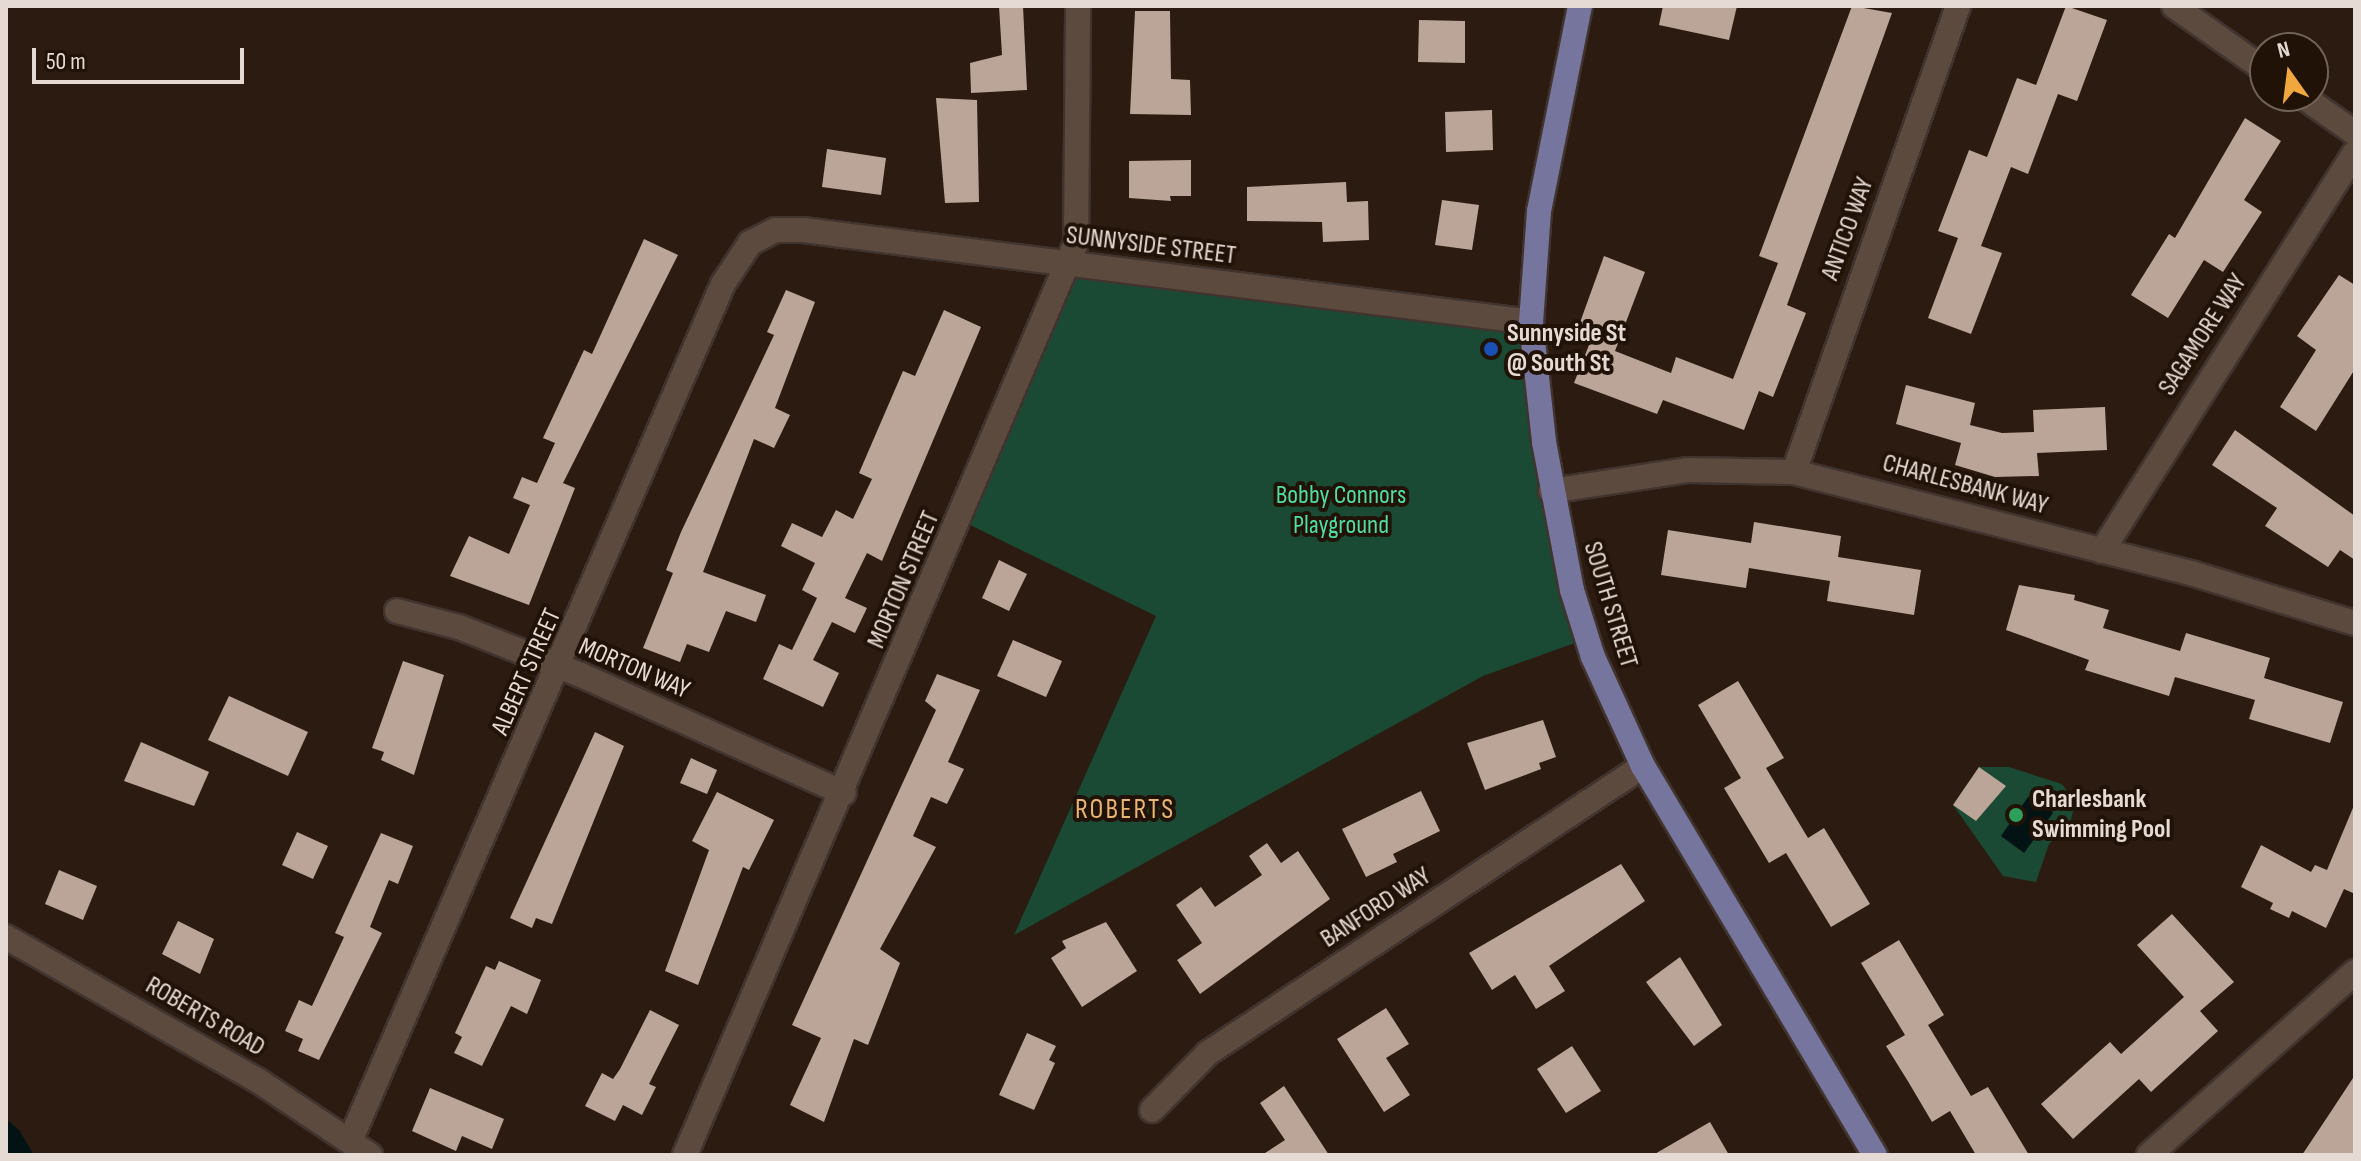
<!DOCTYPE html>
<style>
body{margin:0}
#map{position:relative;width:2361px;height:1161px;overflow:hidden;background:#2b1b10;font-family:"Sofia Sans Condensed",sans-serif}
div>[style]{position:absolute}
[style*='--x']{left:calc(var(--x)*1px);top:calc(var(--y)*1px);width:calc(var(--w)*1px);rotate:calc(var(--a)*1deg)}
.green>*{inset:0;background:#1a4934}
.water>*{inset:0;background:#031313}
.building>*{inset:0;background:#bba598}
.roads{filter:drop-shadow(2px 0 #41342f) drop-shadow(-2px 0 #41342f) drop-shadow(0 2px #41342f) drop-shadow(0 -2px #41342f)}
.minor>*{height:24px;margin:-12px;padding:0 12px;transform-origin:12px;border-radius:12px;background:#5c4a3e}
.major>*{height:24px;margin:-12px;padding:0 12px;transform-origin:12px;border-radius:12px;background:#76759d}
.dots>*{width:22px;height:22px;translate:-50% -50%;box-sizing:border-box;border:4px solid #211207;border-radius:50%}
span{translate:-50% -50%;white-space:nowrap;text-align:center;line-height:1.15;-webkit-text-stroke:8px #211207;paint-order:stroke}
.street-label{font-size:26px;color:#e6dbd4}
.poi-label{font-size:26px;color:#e6dbd4;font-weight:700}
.left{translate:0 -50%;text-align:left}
.park-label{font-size:26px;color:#51dda2}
.neighbourhood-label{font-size:28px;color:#e8b575;letter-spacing:2px}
.frame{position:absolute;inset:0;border:8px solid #e6dbd4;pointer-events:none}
.north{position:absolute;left:2249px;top:32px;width:80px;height:80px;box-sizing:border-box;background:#211207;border:2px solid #706259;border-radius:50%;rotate:346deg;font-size:22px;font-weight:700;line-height:32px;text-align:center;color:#e6dbd4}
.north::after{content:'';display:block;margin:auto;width:28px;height:36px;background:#efa73e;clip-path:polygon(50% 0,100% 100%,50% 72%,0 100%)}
.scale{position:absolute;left:32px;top:48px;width:212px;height:36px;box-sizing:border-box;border:4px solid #e6dbd4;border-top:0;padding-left:10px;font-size:24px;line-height:28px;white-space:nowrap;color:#e6dbd4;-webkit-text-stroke:6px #211207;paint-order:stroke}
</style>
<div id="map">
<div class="green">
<i style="clip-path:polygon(1067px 265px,1531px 322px,1586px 639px,1483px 676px,1014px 935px,1156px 616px,960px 520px)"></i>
<i style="clip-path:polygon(1979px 767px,2009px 767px,2062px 784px,2075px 802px,2070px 825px,2049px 844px,2036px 882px,2003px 876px,1953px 805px)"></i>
</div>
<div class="water">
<i style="clip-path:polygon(2028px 797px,2047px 801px,2053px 813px,2024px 853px,2001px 836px)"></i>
<i style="clip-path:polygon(6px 1119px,19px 1130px,34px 1155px,6px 1155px)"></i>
</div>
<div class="building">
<i style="clip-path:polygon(999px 6px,1023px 6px,1027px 90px,971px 93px,970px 63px,1002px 55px)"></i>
<i style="clip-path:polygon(1663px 6px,1737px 6px,1729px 40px,1659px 25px)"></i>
<i style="clip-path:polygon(1852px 6px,1892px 13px,1787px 305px,1806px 313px,1773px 397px,1759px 391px,1744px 430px,1663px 400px,1657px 414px,1574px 383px,1589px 345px,1574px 339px,1604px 256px,1645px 272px,1615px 351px,1671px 373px,1676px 357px,1733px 379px,1778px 263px,1759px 256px)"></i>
<i style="clip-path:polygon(2066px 6px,2107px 20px,2077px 101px,2058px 94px,2028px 174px,2011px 167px,1981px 246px,2002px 253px,1971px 334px,1928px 318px,1958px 238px,1938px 231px,1969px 150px,1987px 157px,2017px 78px,2036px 85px)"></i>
<i style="clip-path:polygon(1135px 11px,1170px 11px,1171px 79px,1190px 80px,1191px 115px,1130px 114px)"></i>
<i style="clip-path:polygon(1419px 20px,1465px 21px,1465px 63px,1418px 62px)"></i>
<i style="clip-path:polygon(936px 98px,977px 100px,979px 202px,945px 203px)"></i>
<i style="clip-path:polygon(1492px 110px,1493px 150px,1446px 152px,1445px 112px)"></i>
<i style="clip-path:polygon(2245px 118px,2281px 141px,2244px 200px,2262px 212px,2223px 272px,2204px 260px,2168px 318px,2131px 295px,2169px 234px,2175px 238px)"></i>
<i style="clip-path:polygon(827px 149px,886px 158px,881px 195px,822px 187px)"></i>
<i style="clip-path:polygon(1191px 160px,1191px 196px,1170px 196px,1171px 201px,1129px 198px,1129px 161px)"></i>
<i style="clip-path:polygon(1346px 182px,1347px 202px,1368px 201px,1369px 240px,1323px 242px,1322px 222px,1247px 221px,1247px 187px)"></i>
<i style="clip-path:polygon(1442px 200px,1479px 205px,1472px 250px,1435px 245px)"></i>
<i style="clip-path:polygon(644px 239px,678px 255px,563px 483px,575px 488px,529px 605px,450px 576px,469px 536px,509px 554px,530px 505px,513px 498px,522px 477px,537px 483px,555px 443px,543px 438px,584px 350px,592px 354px)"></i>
<i style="clip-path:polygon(2339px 275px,2355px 285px,2355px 369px,2316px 431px,2280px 407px,2316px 350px,2297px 336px)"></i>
<i style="clip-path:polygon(786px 290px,815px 302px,775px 408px,790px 415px,774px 448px,754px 439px,703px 572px,766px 595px,756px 622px,726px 611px,709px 652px,687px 644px,680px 662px,643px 648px,673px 573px,666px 570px,681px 532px,774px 335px,767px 332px)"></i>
<i style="clip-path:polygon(944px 310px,981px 327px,882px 561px,867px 553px,845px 598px,867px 608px,855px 633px,832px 622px,813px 660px,839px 673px,823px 707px,763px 679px,779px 644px,792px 650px,817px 598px,802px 590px,815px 563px,781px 546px,792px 523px,822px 537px,836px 510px,853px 519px,872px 479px,859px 473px,903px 371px,915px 376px)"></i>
<i style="clip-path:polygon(1906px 385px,1975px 403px,1970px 425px,2002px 433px,2034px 432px,2033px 410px,2105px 407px,2107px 450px,2037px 453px,2039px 476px,1995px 477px,1955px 465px,1961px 443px,1896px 424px)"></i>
<i style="clip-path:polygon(2235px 430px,2355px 516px,2355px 560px,2340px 550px,2328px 567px,2265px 526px,2277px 508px,2212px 465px)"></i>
<i style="clip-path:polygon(1754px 522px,1841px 536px,1838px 557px,1921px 570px,1914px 615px,1827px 601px,1830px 581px,1749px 568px,1746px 588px,1661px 575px,1668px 530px,1751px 543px)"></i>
<i style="clip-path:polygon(999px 560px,1027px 574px,1009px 611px,982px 598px)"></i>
<i style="clip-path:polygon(2019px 585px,2075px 595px,2074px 600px,2109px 610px,2103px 628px,2180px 651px,2186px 633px,2270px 658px,2264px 678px,2343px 702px,2330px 743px,2249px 719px,2255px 700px,2175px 677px,2169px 696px,2085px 670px,2089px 660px,2006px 630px)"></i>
<i style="clip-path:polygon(1013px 640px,1062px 661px,1046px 697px,997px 676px)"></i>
<i style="clip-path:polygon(403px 661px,444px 675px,414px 775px,381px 760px,384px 752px,372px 748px)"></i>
<i style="clip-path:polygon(937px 674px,980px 690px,948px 762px,964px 769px,947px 804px,931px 797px,913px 836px,936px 847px,880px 949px,900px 963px,868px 1045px,854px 1039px,824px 1122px,790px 1105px,821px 1038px,792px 1025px,936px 710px,925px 701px)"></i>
<i style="clip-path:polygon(1738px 681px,1784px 758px,1766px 768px,1808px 838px,1824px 828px,1870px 904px,1831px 927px,1786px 853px,1769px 863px,1724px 788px,1741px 778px,1698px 705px)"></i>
<i style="clip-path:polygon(229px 696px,308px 732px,288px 776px,208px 740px)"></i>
<i style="clip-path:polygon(1543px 720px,1556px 757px,1539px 763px,1541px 769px,1485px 790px,1467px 743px)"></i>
<i style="clip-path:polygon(595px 732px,624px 746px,552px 924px,536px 918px,532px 928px,510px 918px)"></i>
<i style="clip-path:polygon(141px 742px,209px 772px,194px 806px,124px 781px)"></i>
<i style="clip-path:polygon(691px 758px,717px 770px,707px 794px,680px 783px)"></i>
<i style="clip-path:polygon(1979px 767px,2006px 786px,1976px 821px,1953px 805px)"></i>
<i style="clip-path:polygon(1421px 791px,1440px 831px,1393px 854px,1397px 862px,1366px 877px,1342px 829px)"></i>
<i style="clip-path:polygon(717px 792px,774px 820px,749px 870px,743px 867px,698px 985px,665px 971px,709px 850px,692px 841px)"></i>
<i style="clip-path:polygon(2355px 803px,2355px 894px,2344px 889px,2326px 928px,2292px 911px,2289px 918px,2270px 909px,2273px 903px,2241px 887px,2261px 845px,2311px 872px,2315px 865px,2327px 870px)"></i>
<i style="clip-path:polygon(297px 832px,328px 846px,313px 879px,282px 865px)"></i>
<i style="clip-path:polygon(381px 833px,413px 846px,398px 884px,389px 880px,370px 927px,382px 933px,319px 1060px,298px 1051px,303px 1039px,285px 1031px,299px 1000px,312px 1006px,344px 937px,335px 933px)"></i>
<i style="clip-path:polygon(1267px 843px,1281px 863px,1298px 851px,1330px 899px,1200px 994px,1177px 960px,1202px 943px,1176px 905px,1201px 887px,1215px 907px,1262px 875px,1249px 856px)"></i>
<i style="clip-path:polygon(1621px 864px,1645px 901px,1549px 966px,1565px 991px,1536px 1009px,1515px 975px,1492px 990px,1469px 953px)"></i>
<i style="clip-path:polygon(59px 870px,97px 886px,83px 920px,45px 904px)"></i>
<i style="clip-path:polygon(2172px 914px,2234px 982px,2200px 1011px,2218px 1031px,2151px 1092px,2139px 1079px,2073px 1139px,2041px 1104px,2110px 1042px,2121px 1054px,2184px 997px,2137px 945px)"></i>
<i style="clip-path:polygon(178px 921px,214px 939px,200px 974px,162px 954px)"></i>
<i style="clip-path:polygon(1106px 922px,1137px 971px,1082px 1007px,1051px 958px,1066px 948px,1062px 941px)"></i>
<i style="clip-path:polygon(1899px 940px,1944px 1015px,1928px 1025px,1971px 1096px,1988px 1087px,2029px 1155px,1976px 1155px,1950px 1111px,1932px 1122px,1909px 1083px,1886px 1046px,1905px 1035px,1861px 963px)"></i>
<i style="clip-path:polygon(1680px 957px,1722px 1025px,1694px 1046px,1646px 982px)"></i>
<i style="clip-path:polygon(499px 961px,541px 980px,527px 1014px,511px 1006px,482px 1066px,454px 1053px,462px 1037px,455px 1033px,486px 966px,495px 970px)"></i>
<i style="clip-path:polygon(1386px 1008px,1409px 1044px,1386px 1058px,1410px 1095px,1384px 1112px,1337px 1039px)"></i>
<i style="clip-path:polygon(650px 1010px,679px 1025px,649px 1084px,656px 1087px,642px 1115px,623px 1105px,615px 1121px,585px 1106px,602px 1073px,613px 1079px,620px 1069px)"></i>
<i style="clip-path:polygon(1027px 1033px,1056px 1046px,1049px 1060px,1055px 1063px,1034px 1110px,999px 1095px)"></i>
<i style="clip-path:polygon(1572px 1046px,1601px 1091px,1566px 1113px,1537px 1069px)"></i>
<i style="clip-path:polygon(2355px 1075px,2355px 1155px,2302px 1155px,2330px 1113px)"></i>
<i style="clip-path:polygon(1284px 1086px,1329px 1155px,1262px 1155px,1285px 1140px,1260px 1103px)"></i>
<i style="clip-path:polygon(430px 1088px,504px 1119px,492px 1149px,462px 1136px,456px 1151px,412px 1131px)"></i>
<i style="clip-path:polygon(1710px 1122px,1729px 1155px,1653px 1155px)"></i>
</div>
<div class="roads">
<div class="minor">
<i style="--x:2174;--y:6;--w:111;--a:35.1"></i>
<i style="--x:2302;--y:96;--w:65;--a:34.9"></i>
<i style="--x:1794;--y:472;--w:494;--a:-70.6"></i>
<i style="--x:1551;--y:491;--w:139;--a:-8.7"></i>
<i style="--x:1688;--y:470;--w:106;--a:1.1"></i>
<i style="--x:1794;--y:472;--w:410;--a:14.3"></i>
<i style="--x:2191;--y:573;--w:171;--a:17"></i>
<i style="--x:2102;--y:551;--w:472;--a:-57.6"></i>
<i style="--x:397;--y:611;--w:64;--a:14.5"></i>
<i style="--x:459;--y:627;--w:131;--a:21.5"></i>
<i style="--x:581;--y:675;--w:288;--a:24.2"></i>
<i style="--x:6;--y:937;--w:289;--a:29.7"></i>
<i style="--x:257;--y:1080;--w:136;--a:33.6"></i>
<i style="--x:1152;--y:1110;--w:80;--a:-45.5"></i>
<i style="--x:1208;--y:1053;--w:521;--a:-33.42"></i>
<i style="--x:350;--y:1141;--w:935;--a:-66.48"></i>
<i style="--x:723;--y:284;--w:49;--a:-56.6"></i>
<i style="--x:750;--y:243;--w:28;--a:-27"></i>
<i style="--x:775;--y:230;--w:28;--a:0"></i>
<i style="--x:803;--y:230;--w:734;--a:7.2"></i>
<i style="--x:685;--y:1155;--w:992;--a:-66.79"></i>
<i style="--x:1076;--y:243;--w:237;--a:-89.5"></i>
<i style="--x:2149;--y:1155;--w:276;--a:-41.6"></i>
</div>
<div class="major">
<i style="--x:1580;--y:6;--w:209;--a:101.3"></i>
<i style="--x:1539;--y:211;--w:111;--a:94.1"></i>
<i style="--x:1531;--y:322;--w:121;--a:83.8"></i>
<i style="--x:1544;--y:442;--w:151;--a:79.3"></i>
<i style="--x:1572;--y:590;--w:70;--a:72.6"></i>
<i style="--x:1593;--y:657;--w:120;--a:65.4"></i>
<i style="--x:1643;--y:766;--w:453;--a:59.2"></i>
</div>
</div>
<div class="dots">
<i style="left:1491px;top:349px;background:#1a4fb4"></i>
<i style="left:2016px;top:815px;background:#2e9e5b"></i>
</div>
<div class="street-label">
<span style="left:1848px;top:229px;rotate:-70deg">ANTICO WAY</span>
<span style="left:1151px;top:246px;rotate:7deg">SUNNYSIDE STREET</span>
<span style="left:2203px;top:335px;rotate:-57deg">SAGAMORE WAY</span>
<span style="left:1965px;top:485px;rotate:15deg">CHARLESBANK WAY</span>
<span style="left:904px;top:580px;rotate:-67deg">MORTON STREET</span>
<span style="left:1610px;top:605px;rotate:73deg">SOUTH STREET</span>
<span style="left:634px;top:669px;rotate:23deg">MORTON WAY</span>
<span style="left:527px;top:672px;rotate:-66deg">ALBERT STREET</span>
<span style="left:1376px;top:908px;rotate:-33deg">BANFORD WAY</span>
<span style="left:205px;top:1017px;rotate:30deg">ROBERTS ROAD</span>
</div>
<div class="poi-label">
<span class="left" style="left:1507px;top:349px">Sunnyside St<br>@ South St</span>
<span class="left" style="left:2032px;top:815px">Charlesbank<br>Swimming Pool</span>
</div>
<div class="park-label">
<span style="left:1341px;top:511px">Bobby Connors<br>Playground</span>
</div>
<div class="neighbourhood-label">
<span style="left:1125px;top:810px">ROBERTS</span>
</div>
<div class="frame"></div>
<div class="north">N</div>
<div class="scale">50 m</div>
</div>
